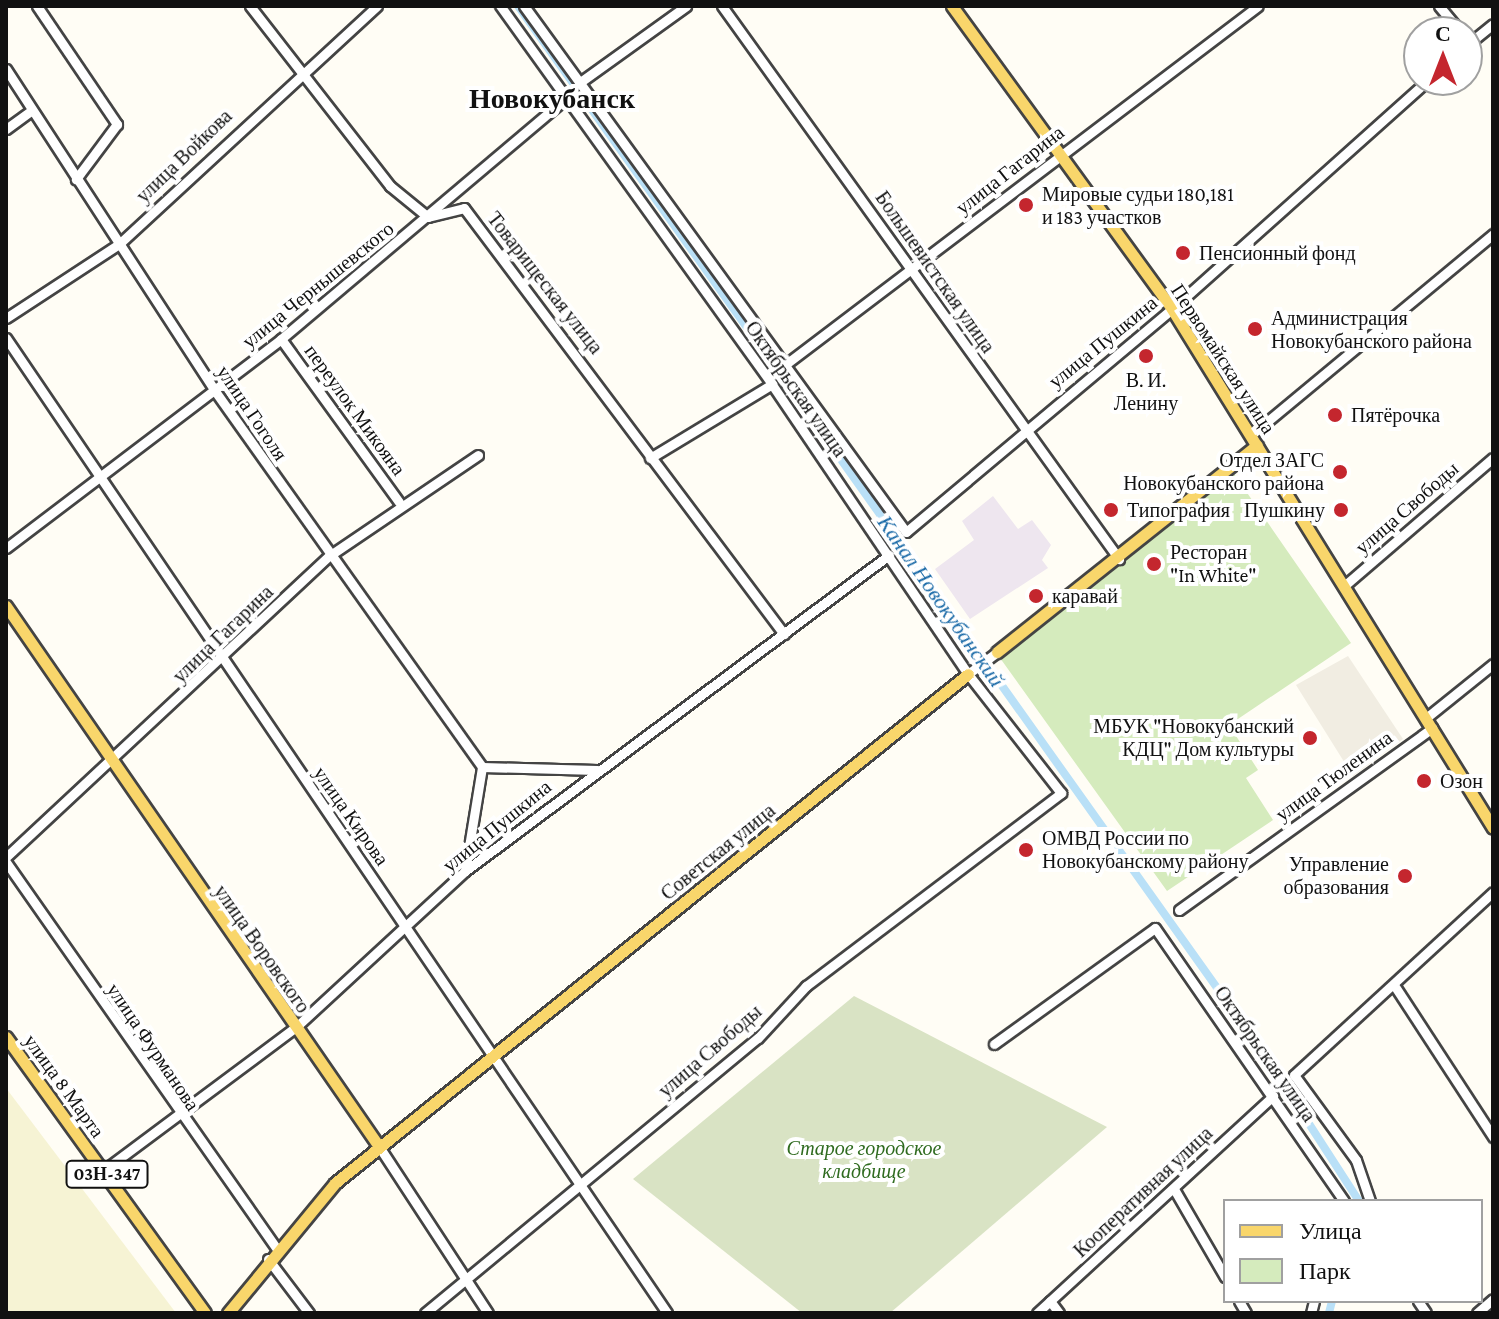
<!DOCTYPE html>
<meta charset="utf-8">
<style>
body{margin:0}
#map{position:relative;width:1499px;height:1319px;overflow:hidden;background:#fffdf5;font-family:"Crimson Pro",serif}
div>[style]{position:absolute}
[style*='--x']{left:calc(var(--x)*1px);top:calc(var(--y)*1px);width:calc(var(--w)*1px);rotate:calc(var(--a)*1deg)}
.industrial>*{inset:0;background:#eee6ef}
.farmland>*{inset:0;background:#f6f3d4}
.green>*{inset:0;background:#d5ebbd}
.cemetery>*{inset:0;background:#d9e3c4}
.plaza>*{inset:0;background:#f1ede2}
.canal>*{height:8px;margin:-4px;padding:0 4px;transform-origin:4px;border-radius:4px;background:#b9e0f7}
.roads{filter:drop-shadow(2px 0 #444) drop-shadow(-2px 0 #444) drop-shadow(0 2px #444) drop-shadow(0 -2px #444)}
.minor>*{height:9px;margin:-4.5px;padding:0 4.5px;transform-origin:4.5px;border-radius:4.5px;background:#fff}
.major>*{height:11px;margin:-5.5px;padding:0 5.5px;transform-origin:5.5px;border-radius:5.5px;background:#f9d66b}
.dots>*{width:22px;height:22px;translate:-50% -50%;box-sizing:border-box;border:4px solid #fff;border-radius:50%}
span{translate:-50% -50%;white-space:nowrap;text-align:center;line-height:1.15;-webkit-text-stroke:8px #fff;paint-order:stroke}
.shield-label span{padding:2px 6px;background:#fff;border:2px solid;border-radius:6px;-webkit-text-stroke-width:0}
.shield-label{font-size:18px;color:#111;font-weight:700}
.street-label{font-size:20px;color:#111}
.poi-label{font-size:20px;color:#111}
.left{translate:0 -50%;text-align:left}
.right{translate:-100% -50%;text-align:right}
.park-label{font-size:20px;color:#2f6b1f;font-style:italic}
.water-label{font-size:22px;color:#1768a6;font-style:italic}
.district-label{font-size:28px;color:#111;font-weight:700}
.frame{position:absolute;inset:0;border:8px solid #111;pointer-events:none}
.legend{position:absolute;left:1223px;top:1199px;width:260px;height:104px;box-sizing:border-box;background:#fff;border:2px solid #a0a0a0;margin:0;padding:10px 14px;list-style:none;font-size:24px;color:#111}
.legend li{display:flex;align-items:center;gap:16px;height:40px}
.legend b{width:40px;border:2px solid #a0a0a0}
.north{position:absolute;left:1403px;top:16px;width:80px;height:80px;box-sizing:border-box;background:#fff;border:2px solid #a0a0a0;border-radius:50%;rotate:0deg;font-size:22px;font-weight:700;line-height:32px;text-align:center;color:#111}
.north::after{content:'';display:block;margin:auto;width:28px;height:36px;background:#c4262e;clip-path:polygon(50% 0,100% 100%,50% 72%,0 100%)}
</style>
<div id="map">
<div class="industrial">
<i style="clip-path:polygon(993px 496px,1018px 529px,1032px 520px,1051px 545px,1042px 560px,1048px 568px,970px 619px,935px 569px,974px 540px,962px 521px)"></i>
</div>
<div class="farmland">
<i style="clip-path:polygon(6px 1088px,176px 1313px,6px 1313px)"></i>
</div>
<div class="green">
<i style="clip-path:polygon(1232px 471px,1351px 643px,1229px 725px,1258px 770px,1246px 778px,1273px 820px,1167px 891px,1000px 658px)"></i>
</div>
<div class="cemetery">
<i style="clip-path:polygon(854px 996px,1107px 1127px,890px 1313px,802px 1313px,633px 1179px)"></i>
</div>
<div class="plaza">
<i style="clip-path:polygon(1348px 656px,1403px 739px,1353px 776px,1296px 685px)"></i>
</div>
<div class="canal">
<i style="--x:518;--y:6;--w:1279;--a:54.55"></i>
<i style="--x:1260;--y:1048;--w:182;--a:57.1"></i>
<i style="--x:1329;--y:1313;--w:12;--a:-76"></i>
</div>
<div class="roads">
<div class="minor">
<i style="--x:37;--y:6;--w:143;--a:55.9"></i>
<i style="--x:117;--y:124;--w:69;--a:126.7"></i>
<i style="--x:250;--y:6;--w:228;--a:52.1"></i>
<i style="--x:390;--y:186;--w:49;--a:39.2"></i>
<i style="--x:428;--y:217;--w:37;--a:-14"></i>
<i style="--x:464;--y:208;--w:533;--a:53.09"></i>
<i style="--x:524;--y:6;--w:650;--a:54.01"></i>
<i style="--x:906;--y:532;--w:347;--a:-40"></i>
<i style="--x:1172;--y:309;--w:343;--a:-41.8"></i>
<i style="--x:722;--y:6;--w:681;--a:54.33"></i>
<i style="--x:1439;--y:6;--w:34;--a:50"></i>
<i style="--x:1467;--y:45;--w:33;--a:-39"></i>
<i style="--x:6;--y:69;--w:384;--a:57"></i>
<i style="--x:215;--y:391;--w:461;--a:54.6"></i>
<i style="--x:482;--y:767;--w:115;--a:1.5"></i>
<i style="--x:579;--y:83;--w:132;--a:-35.7"></i>
<i style="--x:6;--y:129;--w:32;--a:-36"></i>
<i style="--x:6;--y:318;--w:135;--a:-33.2"></i>
<i style="--x:119;--y:244;--w:351;--a:-42.7"></i>
<i style="--x:6;--y:338;--w:1178;--a:55.86"></i>
<i style="--x:281;--y:339;--w:201;--a:54.1"></i>
<i style="--x:786;--y:364;--w:592;--a:-37.18"></i>
<i style="--x:1251;--y:435;--w:315;--a:-39.7"></i>
<i style="--x:650;--y:458;--w:143;--a:-31.2"></i>
<i style="--x:6;--y:548;--w:345;--a:-37.2"></i>
<i style="--x:281;--y:339;--w:375;--a:-40.2"></i>
<i style="--x:1344;--y:586;--w:196;--a:-40.7"></i>
<i style="--x:968;--y:674;--w:36;--a:-37"></i>
<i style="--x:1426;--y:718;--w:86;--a:-38.9"></i>
<i style="--x:6;--y:857;--w:442;--a:-43"></i>
<i style="--x:329;--y:556;--w:180;--a:-34.1"></i>
<i style="--x:6;--y:862;--w:471;--a:55"></i>
<i style="--x:465;--y:871;--w:105;--a:-80.7"></i>
<i style="--x:1179;--y:910;--w:312;--a:-35.7"></i>
<i style="--x:1396;--y:988;--w:178;--a:56.9"></i>
<i style="--x:994;--y:1044;--w:198;--a:-35.8"></i>
<i style="--x:1155;--y:928;--w:332;--a:55.3"></i>
<i style="--x:378;--y:1145;--w:201;--a:56.8"></i>
<i style="--x:104;--y:1170;--w:239;--a:-36.7"></i>
<i style="--x:296;--y:1027;--w:230;--a:-42.7"></i>
<i style="--x:465;--y:871;--w:529;--a:-36.7"></i>
<i style="--x:1174;--y:1189;--w:102;--a:59.9"></i>
<i style="--x:1370;--y:1201;--w:43;--a:-108.9"></i>
<i style="--x:1356;--y:1160;--w:105;--a:-126.1"></i>
<i style="--x:1294;--y:1075;--w:270;--a:-42.6"></i>
<i style="--x:268;--y:1259;--w:68;--a:52.8"></i>
<i style="--x:1050;--y:1301;--w:15;--a:53"></i>
<i style="--x:1239;--y:1301;--w:14;--a:60"></i>
<i style="--x:1418;--y:1301;--w:14;--a:56"></i>
<i style="--x:425;--y:1313;--w:432;--a:-39.6"></i>
<i style="--x:758;--y:1038;--w:71;--a:-47.3"></i>
<i style="--x:806;--y:986;--w:320;--a:-37.1"></i>
<i style="--x:1061;--y:793;--w:151;--a:-128"></i>
<i style="--x:968;--y:674;--w:350;--a:-124.1"></i>
<i style="--x:772;--y:384;--w:466;--a:-125.7"></i>
<i style="--x:1037;--y:1313;--w:321;--a:-42.6"></i>
<i style="--x:1311;--y:1313;--w:12;--a:-76"></i>
<i style="--x:1477;--y:1313;--w:21;--a:-41"></i>
</div>
<div class="major">
<i style="--x:952;--y:6;--w:374;--a:54"></i>
<i style="--x:1172;--y:309;--w:610;--a:58.26"></i>
<i style="--x:6;--y:606;--w:655;--a:55.39"></i>
<i style="--x:997;--y:652;--w:332;--a:-38.5"></i>
<i style="--x:6;--y:1037;--w:340;--a:54.2"></i>
<i style="--x:228;--y:1313;--w:168;--a:-50.5"></i>
<i style="--x:335;--y:1183;--w:812;--a:-38.8"></i>
</div>
</div>
<div class="dots">
<i style="left:1026px;top:205px;background:#c4262e"></i>
<i style="left:1183px;top:253px;background:#c4262e"></i>
<i style="left:1255px;top:329px;background:#c4262e"></i>
<i style="left:1146px;top:356px;background:#c4262e"></i>
<i style="left:1335px;top:415px;background:#c4262e"></i>
<i style="left:1340px;top:472px;background:#c4262e"></i>
<i style="left:1111px;top:510px;background:#c4262e"></i>
<i style="left:1341px;top:510px;background:#c4262e"></i>
<i style="left:1154px;top:564px;background:#c4262e"></i>
<i style="left:1036px;top:596px;background:#c4262e"></i>
<i style="left:1310px;top:738px;background:#c4262e"></i>
<i style="left:1424px;top:781px;background:#c4262e"></i>
<i style="left:1026px;top:850px;background:#c4262e"></i>
<i style="left:1405px;top:876px;background:#c4262e"></i>
</div>
<div class="shield-label">
<span style="left:107px;top:1174px">03Н-347</span>
</div>
<div class="street-label">
<span style="left:184px;top:156px;rotate:-44deg">улица Войкова</span>
<span style="left:1010px;top:170px;rotate:-38deg">улица Гагарина</span>
<span style="left:935px;top:272px;rotate:55deg">Большевистская улица</span>
<span style="left:545px;top:283px;rotate:52deg">Товарищеская улица</span>
<span style="left:318px;top:285px;rotate:-39deg">улица Чернышевского</span>
<span style="left:1103px;top:342px;rotate:-39deg">улица Пушкина</span>
<span style="left:1223px;top:359px;rotate:57deg">Первомайская улица</span>
<span style="left:796px;top:389px;rotate:55deg">Октябрьская улица</span>
<span style="left:355px;top:410px;rotate:54deg">переулок Микояна</span>
<span style="left:252px;top:413px;rotate:56deg">улица Гоголя</span>
<span style="left:1407px;top:508px;rotate:-41deg">улица Свободы</span>
<span style="left:223px;top:634px;rotate:-44deg">улица Гагарина</span>
<span style="left:1334px;top:776px;rotate:-36deg">улица Тюленина</span>
<span style="left:351px;top:816px;rotate:55deg">улица Кирова</span>
<span style="left:497px;top:826px;rotate:-39deg">улица Пушкина</span>
<span style="left:718px;top:852px;rotate:-39deg">Советская улица</span>
<span style="left:262px;top:949px;rotate:55deg">улица Воровского</span>
<span style="left:153px;top:1047px;rotate:56deg">улица Фурманова</span>
<span style="left:710px;top:1051px;rotate:-41deg">улица Свободы</span>
<span style="left:1265px;top:1054px;rotate:55deg">Октябрьская улица</span>
<span style="left:64px;top:1086px;rotate:54deg">улица 8 Марта</span>
<span style="left:1143px;top:1192px;rotate:-43deg">Кооперативная улица</span>
</div>
<div class="poi-label">
<span class="left" style="left:1042px;top:206px">Мировые судьи 180,181<br>и 183 участков</span>
<span class="left" style="left:1199px;top:253px">Пенсионный фонд</span>
<span class="left" style="left:1271px;top:330px">Администрация<br>Новокубанского района</span>
<span style="left:1146px;top:392px">В. И.<br>Ленину</span>
<span class="left" style="left:1351px;top:415px">Пятёрочка</span>
<span class="right" style="left:1324px;top:472px">Отдел ЗАГС<br>Новокубанского района</span>
<span class="left" style="left:1127px;top:510px">Типография</span>
<span class="right" style="left:1325px;top:510px">Пушкину</span>
<span class="left" style="left:1170px;top:564px">Ресторан<br>"In White"</span>
<span class="left" style="left:1052px;top:596px">каравай</span>
<span class="right" style="left:1294px;top:738px">МБУК "Новокубанский<br>КДЦ" Дом культуры</span>
<span class="left" style="left:1440px;top:781px">Озон</span>
<span class="left" style="left:1042px;top:850px">ОМВД России по<br>Новокубанскому району</span>
<span class="right" style="left:1389px;top:876px">Управление<br>образования</span>
</div>
<div class="park-label">
<span style="left:864px;top:1160px">Старое городское<br>кладбище</span>
</div>
<div class="water-label">
<span style="left:941px;top:601px;rotate:55deg">Канал Новокубанский</span>
</div>
<div class="district-label">
<span style="left:552px;top:99px">Новокубанск</span>
</div>
<div class="frame"></div>
<ul class="legend">
<li><b style="height:10px;background:#f9d66b"></b>Улица</li>
<li><b style="height:22px;background:#d5ebbd"></b>Парк</li>
</ul>
<div class="north">С</div>
</div>
